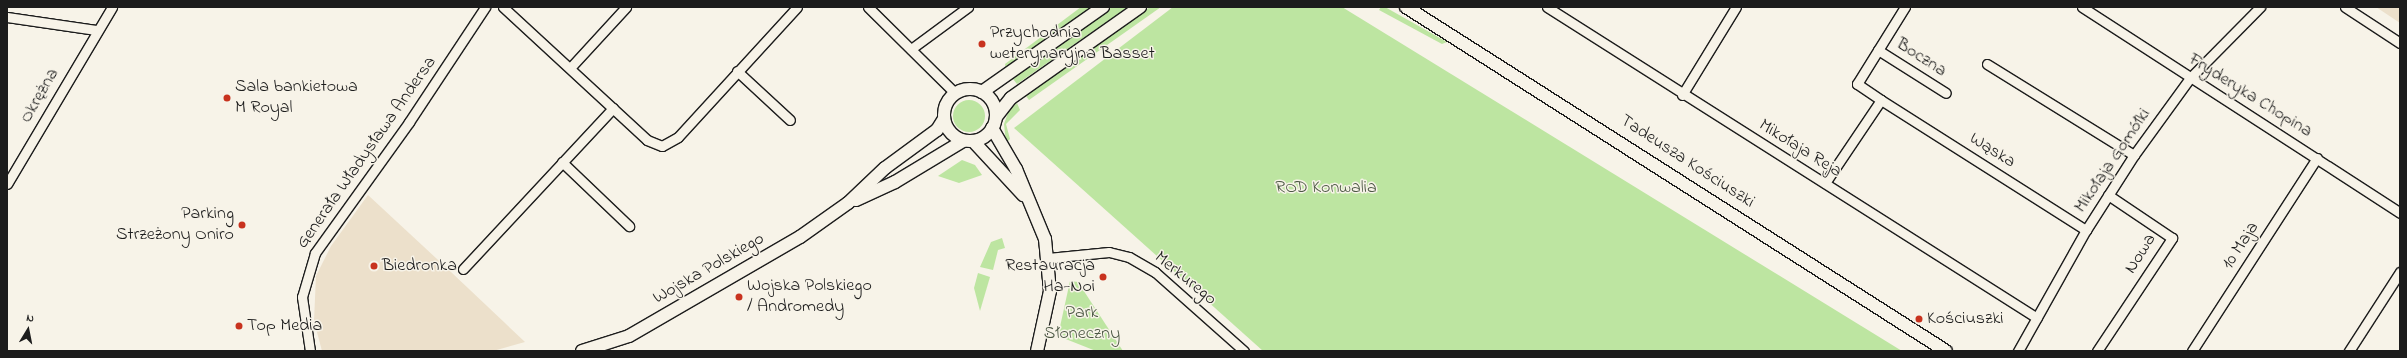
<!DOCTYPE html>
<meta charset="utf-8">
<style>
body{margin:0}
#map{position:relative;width:2407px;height:358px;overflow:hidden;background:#f7f3e8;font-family:"Indie Flower",sans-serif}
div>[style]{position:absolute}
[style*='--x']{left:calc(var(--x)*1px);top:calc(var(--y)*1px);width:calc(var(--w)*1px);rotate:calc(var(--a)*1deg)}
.built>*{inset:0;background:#ece0cb}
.green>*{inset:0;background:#bde5a1}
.round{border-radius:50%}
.roads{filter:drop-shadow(1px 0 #1c1c1c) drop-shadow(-1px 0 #1c1c1c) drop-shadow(0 1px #1c1c1c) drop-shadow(0 -1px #1c1c1c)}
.street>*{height:9px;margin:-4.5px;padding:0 4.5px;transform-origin:4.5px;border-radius:4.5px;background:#f7f3e8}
.secondary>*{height:12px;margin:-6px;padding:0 6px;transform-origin:6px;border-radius:6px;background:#f7f3e8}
.secondary>.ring{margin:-6px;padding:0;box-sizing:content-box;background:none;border:12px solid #f7f3e8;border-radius:50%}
.dots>*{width:11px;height:11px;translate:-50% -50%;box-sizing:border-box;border:2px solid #f7f3e8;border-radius:50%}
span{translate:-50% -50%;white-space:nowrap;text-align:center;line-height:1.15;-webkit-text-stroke:3px #f7f3e8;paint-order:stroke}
.poi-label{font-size:18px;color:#1c1c1c}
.left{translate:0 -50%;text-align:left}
.right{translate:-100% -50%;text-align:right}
.street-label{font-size:18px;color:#1c1c1c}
.park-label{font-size:18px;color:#4c5844}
.frame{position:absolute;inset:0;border:8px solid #1c1c1c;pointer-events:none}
.north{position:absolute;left:8px;top:310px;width:40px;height:40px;-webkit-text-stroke:3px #f7f3e8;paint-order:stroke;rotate:10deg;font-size:11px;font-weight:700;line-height:16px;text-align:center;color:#1c1c1c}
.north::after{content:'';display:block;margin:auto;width:14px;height:18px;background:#1c1c1c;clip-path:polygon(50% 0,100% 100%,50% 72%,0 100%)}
</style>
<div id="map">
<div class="built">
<i style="clip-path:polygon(2376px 7px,2400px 7px,2400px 23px)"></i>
<i style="clip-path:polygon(368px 195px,451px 272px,525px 342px,493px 351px,322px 351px,314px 321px,316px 276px,331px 246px)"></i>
</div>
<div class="green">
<i style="clip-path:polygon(1081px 7px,1092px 7px,1006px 70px,1005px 64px)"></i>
<i style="clip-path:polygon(1112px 7px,1128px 7px,1017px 84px,1013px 79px)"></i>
<i style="clip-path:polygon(1150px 7px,1161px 7px,1029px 100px,1026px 96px,1035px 89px)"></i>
<i style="clip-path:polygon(1173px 7px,1342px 7px,1902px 351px,1263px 351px,1014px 128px)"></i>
<i style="clip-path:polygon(1381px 7px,1385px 7px,1447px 42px,1442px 44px,1379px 10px)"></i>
<i class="round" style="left:953px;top:100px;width:32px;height:32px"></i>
<i style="clip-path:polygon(1017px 103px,1020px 110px,1006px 124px,1010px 139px,1006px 143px,1004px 124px,1009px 110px)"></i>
<i style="clip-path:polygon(962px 160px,975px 165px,982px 175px,959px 183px,938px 176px)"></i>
<i style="clip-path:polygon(1002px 238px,1005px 248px,998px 250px,993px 270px,980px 267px,991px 242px)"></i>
<i style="clip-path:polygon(978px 273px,990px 277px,980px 311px,974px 288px)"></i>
<i style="clip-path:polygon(1070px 281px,1078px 282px,1123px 351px,1096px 351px,1058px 336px)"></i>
</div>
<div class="roads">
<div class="street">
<i style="--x:503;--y:7;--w:196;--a:42.7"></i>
<i style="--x:647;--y:140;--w:16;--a:22"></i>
<i style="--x:662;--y:146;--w:18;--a:-29"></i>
<i style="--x:678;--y:137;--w:176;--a:-47.5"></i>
<i style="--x:868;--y:7;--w:122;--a:44.7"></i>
<i style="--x:1547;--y:7;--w:580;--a:32.4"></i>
<i style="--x:2082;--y:7;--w:379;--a:32.9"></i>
<i style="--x:2345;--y:7;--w:66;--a:33.2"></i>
<i style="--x:7;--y:17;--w:90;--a:8.3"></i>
<i style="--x:911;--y:49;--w:71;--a:-36.4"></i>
<i style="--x:1878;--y:50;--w:80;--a:32.3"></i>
<i style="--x:1987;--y:64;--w:173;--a:31.8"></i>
<i style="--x:570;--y:68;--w:83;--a:-47.4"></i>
<i style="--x:737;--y:71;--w:72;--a:42.8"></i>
<i style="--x:1682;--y:95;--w:103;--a:-58.5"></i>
<i style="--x:1881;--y:100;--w:243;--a:32.4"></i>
<i style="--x:562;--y:162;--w:93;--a:43.7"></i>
<i style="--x:1825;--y:183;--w:100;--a:-56"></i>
<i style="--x:1881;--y:100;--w:29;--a:-146"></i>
<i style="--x:1857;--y:84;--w:91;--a:-58.1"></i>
<i style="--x:7;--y:184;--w:206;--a:-59.3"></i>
<i style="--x:1048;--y:258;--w:61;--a:-5.6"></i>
<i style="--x:1109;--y:252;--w:21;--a:14"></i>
<i style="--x:1129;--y:257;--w:30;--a:30"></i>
<i style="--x:1155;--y:272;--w:119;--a:41.6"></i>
<i style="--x:463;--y:269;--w:220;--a:-47"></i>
<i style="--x:310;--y:351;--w:55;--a:-98.4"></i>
<i style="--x:302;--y:297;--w:46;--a:-73.5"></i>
<i style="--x:315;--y:253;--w:161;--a:-54.3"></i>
<i style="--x:409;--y:122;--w:138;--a:-56.5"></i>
<i style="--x:2018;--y:351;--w:139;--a:-60.7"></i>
<i style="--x:2086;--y:230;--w:89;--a:-57.4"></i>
<i style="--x:2134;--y:155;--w:95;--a:-54"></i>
<i style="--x:2190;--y:78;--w:100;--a:-45.4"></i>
<i style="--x:2097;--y:351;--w:136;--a:-56.4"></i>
<i style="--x:2172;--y:238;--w:77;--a:-146.1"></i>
<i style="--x:2192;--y:351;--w:230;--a:-57.1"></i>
<i style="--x:2349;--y:351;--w:94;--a:-57.2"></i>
</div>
<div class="secondary">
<i style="--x:1406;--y:7;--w:640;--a:32.5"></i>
<i class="ring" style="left:944px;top:89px;width:40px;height:40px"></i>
<i style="--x:982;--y:92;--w:148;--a:-35.1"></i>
<i style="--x:996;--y:117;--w:24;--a:-52"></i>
<i style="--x:1011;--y:98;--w:158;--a:-35.2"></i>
<i style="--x:992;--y:128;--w:48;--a:59.7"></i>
<i style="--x:1016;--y:169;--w:76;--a:67.5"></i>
<i style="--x:1045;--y:239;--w:52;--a:84.5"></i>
<i style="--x:1050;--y:291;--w:61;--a:102.2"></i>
<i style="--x:973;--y:141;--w:74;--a:47.2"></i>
<i style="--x:856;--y:200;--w:43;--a:-24.8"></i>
<i style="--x:895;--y:182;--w:79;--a:-31.1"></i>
<i style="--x:582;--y:351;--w:49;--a:-17.7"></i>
<i style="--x:629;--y:336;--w:198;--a:-30.1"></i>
<i style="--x:800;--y:237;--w:59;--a:-35.3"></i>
<i style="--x:848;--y:203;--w:51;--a:-43.4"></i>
<i style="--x:885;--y:168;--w:64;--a:-36.2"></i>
<i style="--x:937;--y:130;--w:13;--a:-58"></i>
</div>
</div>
<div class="dots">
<i style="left:982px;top:44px;background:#c8321e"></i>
<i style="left:227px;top:98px;background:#c8321e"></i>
<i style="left:242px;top:225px;background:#c8321e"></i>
<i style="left:374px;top:266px;background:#c8321e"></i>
<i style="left:1103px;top:277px;background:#c8321e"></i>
<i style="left:739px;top:297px;background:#c8321e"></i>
<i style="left:1919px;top:319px;background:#c8321e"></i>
<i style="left:239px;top:326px;background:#c8321e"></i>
</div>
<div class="poi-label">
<span class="left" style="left:990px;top:44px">Przychodnia<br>weterynaryjna Basset</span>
<span class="left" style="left:235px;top:98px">Sala bankietowa<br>M Royal</span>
<span class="right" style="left:234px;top:225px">Parking<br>Strzeżony Oniro</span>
<span class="left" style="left:382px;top:266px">Biedronka</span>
<span class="right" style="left:1095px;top:277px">Restauracja<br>Ha-Noi</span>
<span class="left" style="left:747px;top:297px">Wojska Polskiego<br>/ Andromedy</span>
<span class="left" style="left:1927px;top:319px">Kościuszki</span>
<span class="left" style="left:247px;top:326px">Top Media</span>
</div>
<div class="street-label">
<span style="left:1921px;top:58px;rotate:33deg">Boczna</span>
<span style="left:40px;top:96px;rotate:-60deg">Okrężna</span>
<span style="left:2250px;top:96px;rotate:32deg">Fryderyka Chopina</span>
<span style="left:1800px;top:149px;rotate:32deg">Mikołaja Reja</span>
<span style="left:1992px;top:151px;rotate:32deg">Wąska</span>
<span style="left:367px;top:153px;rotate:-55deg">Generała Władysława Andersa</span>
<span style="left:2113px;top:161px;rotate:-56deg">Mikołaja Gomółki</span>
<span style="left:1687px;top:162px;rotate:33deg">Tadeusza Kościuszki</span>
<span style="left:2241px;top:246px;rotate:-57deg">10 Maja</span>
<span style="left:2141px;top:254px;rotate:-58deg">Nowa</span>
<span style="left:709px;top:269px;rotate:-30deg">Wojska Polskiego</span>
<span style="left:1185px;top:279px;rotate:39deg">Merkurego</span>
</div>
<div class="park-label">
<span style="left:1326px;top:188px">ROD Konwalia</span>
<span style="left:1082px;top:324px">Park<br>Słoneczny</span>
</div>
<div class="frame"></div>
<div class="north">N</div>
</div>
